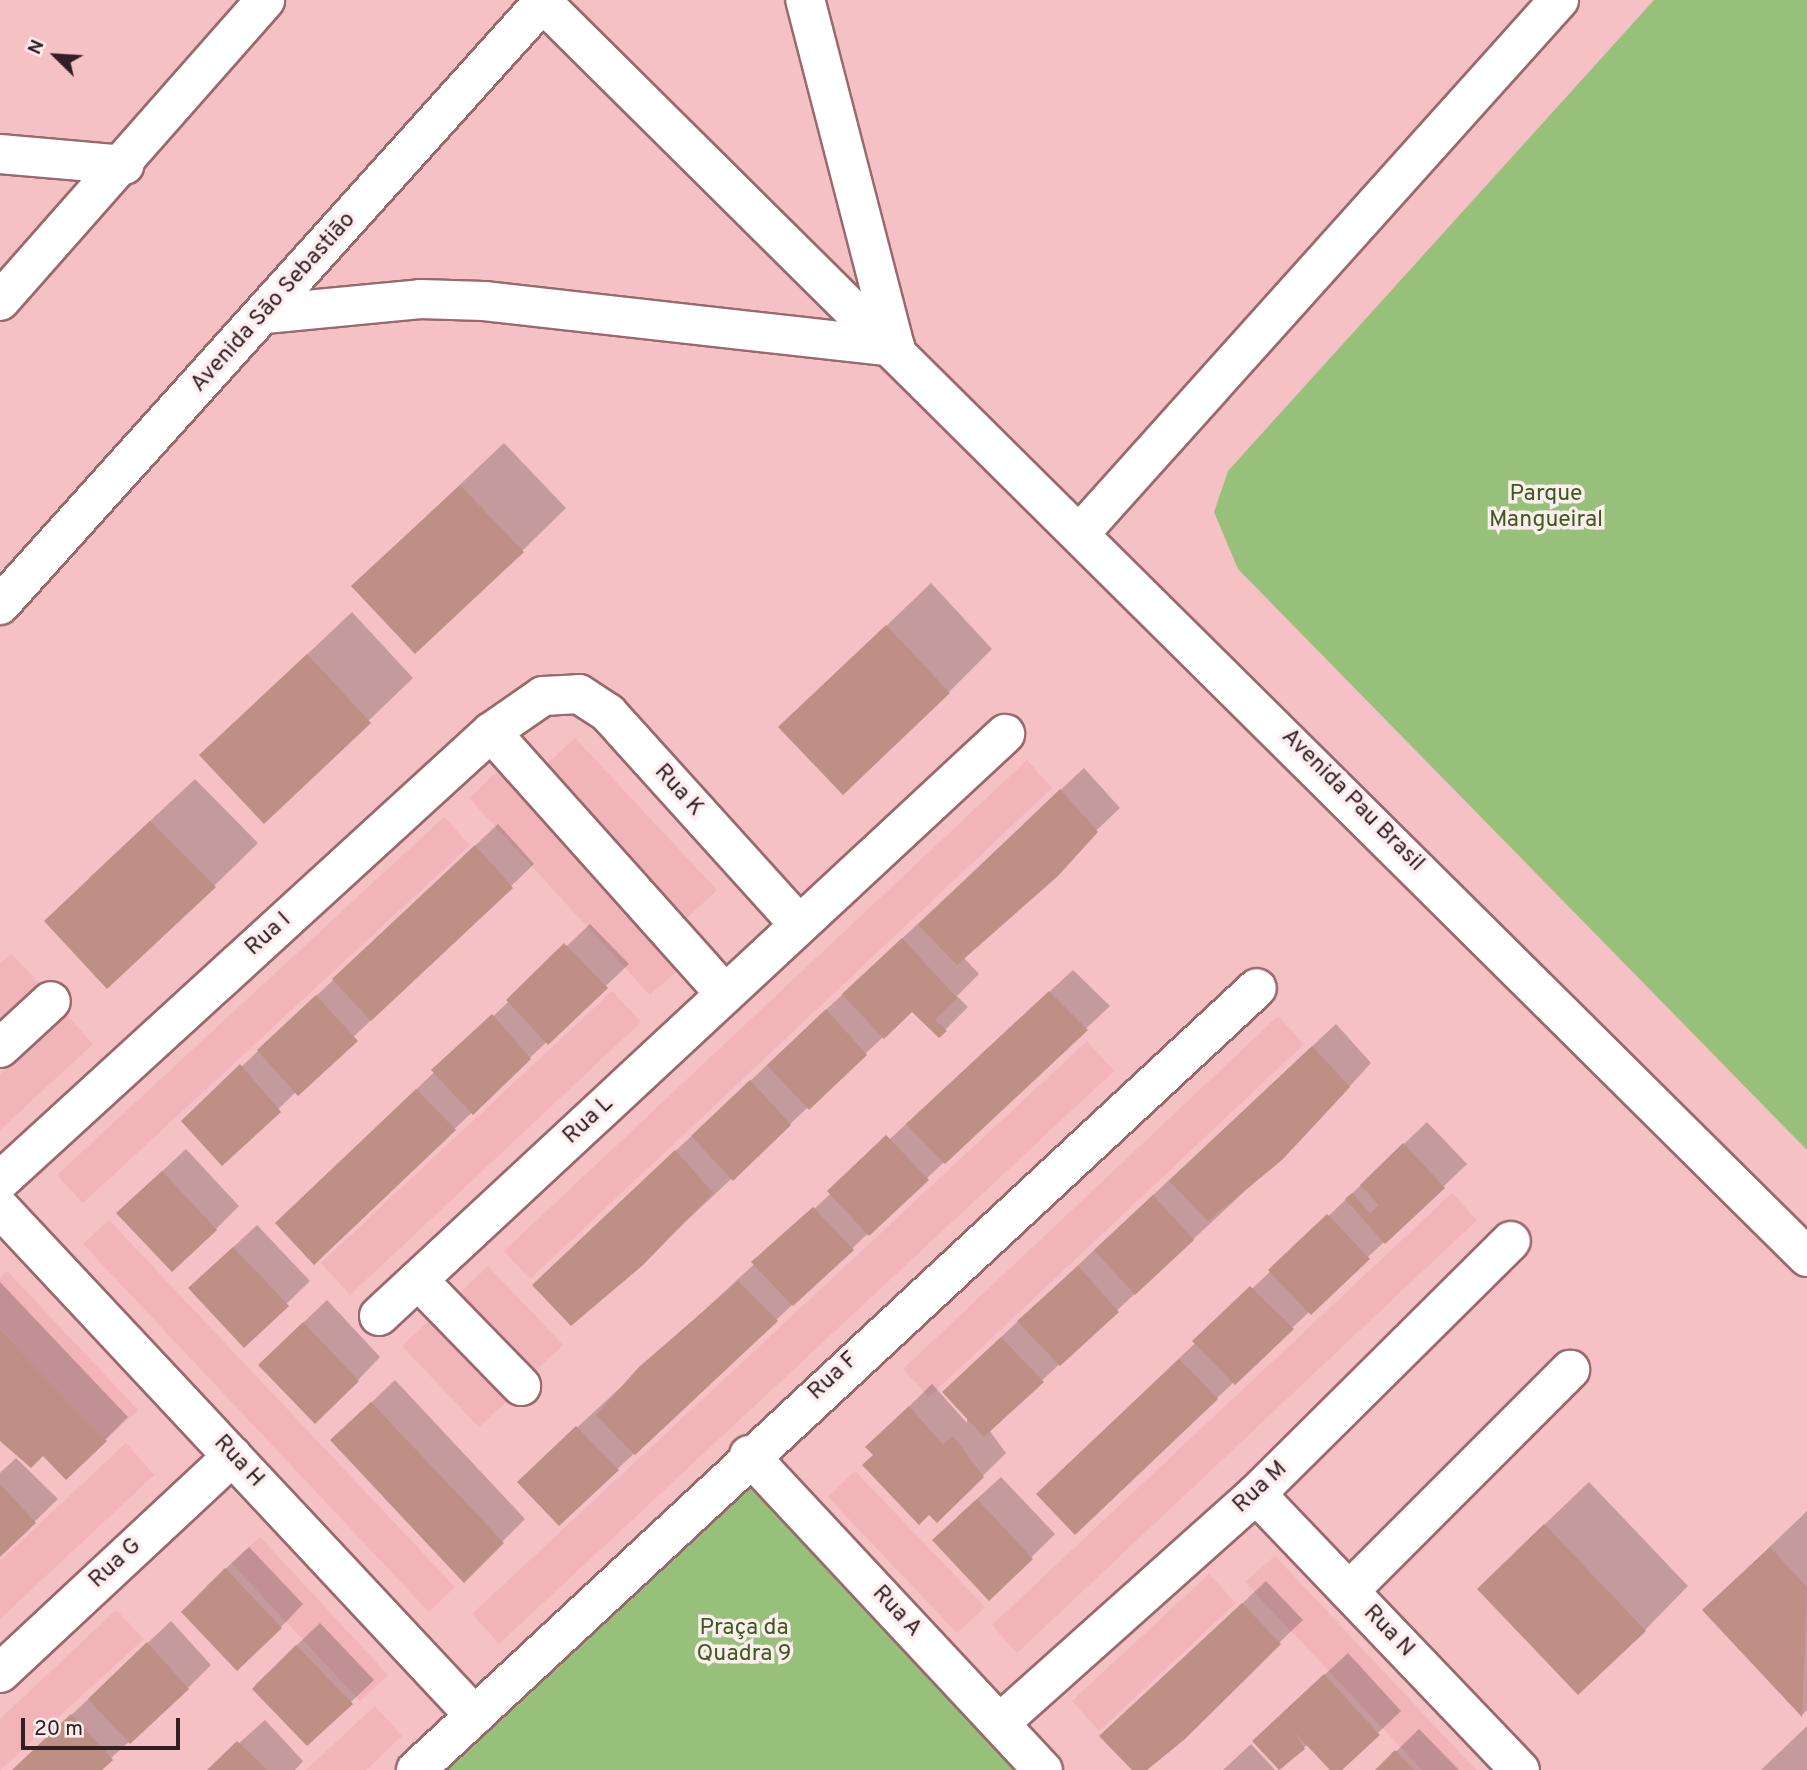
<!DOCTYPE html>
<meta charset="utf-8">
<style>
body{margin:0}
#map{position:relative;width:1807px;height:1770px;overflow:hidden;background:#f5c1c5;font-family:Overpass,sans-serif}
div>[style]{position:absolute}
[style*='--x']{left:calc(var(--x)*1px);top:calc(var(--y)*1px);width:calc(var(--w)*1px);rotate:calc(var(--a)*1deg)}
.built>*{inset:0;background:#f0b4b9}
.green>*{inset:0;background:#97c17a}
.shadow>*{inset:0;background:#0003}
.building>*{inset:0;background:#be8f85}
.roads{filter:drop-shadow(2px 0 #986a6e) drop-shadow(-2px 0 #986a6e) drop-shadow(0 2px #986a6e) drop-shadow(0 -2px #986a6e)}
.minor>*{height:38px;margin:-19px;padding:0 19px;transform-origin:19px;border-radius:19px;background:#fff}
.major>*{height:38px;margin:-19px;padding:0 19px;transform-origin:19px;border-radius:19px;background:#fff}
span{translate:-50% -50%;white-space:nowrap;text-align:center;line-height:1.15;-webkit-text-stroke:7px #fdedee;paint-order:stroke}
.street-label{font-size:23px;color:#321f21}
.park-label{font-size:23px;color:#395c1b}
.north{position:absolute;left:21px;top:21px;width:70px;height:70px;-webkit-text-stroke:5px #fdedee;paint-order:stroke;rotate:294deg;font-size:19px;font-weight:700;line-height:28px;text-align:center;color:#321f21}
.north::after{content:'';display:block;margin:auto;width:24px;height:32px;background:#321f21;clip-path:polygon(50% 0,100% 100%,50% 72%,0 100%)}
.scale{position:absolute;left:21px;top:1718px;width:159px;height:32px;box-sizing:border-box;border:4px solid #321f21;border-top:0;padding-left:9px;font-size:21px;line-height:24px;white-space:nowrap;color:#321f21;-webkit-text-stroke:5px #fdedee;paint-order:stroke}
</style>
<div id="map">
<div class="built">
<i style="clip-path:polygon(575px 738px,717px 890px,687px 918px,546px 765px)"></i>
<i style="clip-path:polygon(1027px 760px,1052px 788px,530px 1279px,504px 1251px)"></i>
<i style="clip-path:polygon(499px 770px,681px 967px,650px 995px,469px 798px)"></i>
<i style="clip-path:polygon(444px 817px,470px 845px,83px 1203px,57px 1175px)"></i>
<i style="clip-path:polygon(11px 954px,39px 983px,0 1019px,0 964px)"></i>
<i style="clip-path:polygon(612px 991px,641px 1022px,350px 1295px,321px 1263px)"></i>
<i style="clip-path:polygon(65px 1013px,93px 1044px,0 1130px,0 1074px)"></i>
<i style="clip-path:polygon(1278px 1016px,1304px 1044px,929px 1397px,903px 1369px)"></i>
<i style="clip-path:polygon(1087px 1041px,1114px 1071px,499px 1644px,472px 1614px)"></i>
<i style="clip-path:polygon(1452px 1193px,1477px 1220px,1017px 1653px,992px 1625px)"></i>
<i style="clip-path:polygon(109px 1220px,455px 1587px,429px 1612px,83px 1244px)"></i>
<i style="clip-path:polygon(488px 1266px,563px 1345px,534px 1372px,459px 1294px)"></i>
<i style="clip-path:polygon(7px 1271px,138px 1410px,106px 1440px,0 1328px,0 1278px)"></i>
<i style="clip-path:polygon(430px 1320px,507px 1401px,479px 1427px,402px 1346px)"></i>
<i style="clip-path:polygon(126px 1443px,154px 1475px,0 1619px,0 1561px)"></i>
<i style="clip-path:polygon(855px 1471px,985px 1607px,957px 1633px,828px 1497px)"></i>
<i style="clip-path:polygon(260px 1537px,388px 1675px,360px 1701px,231px 1563px)"></i>
<i style="clip-path:polygon(1275px 1556px,1476px 1770px,1422px 1770px,1245px 1582px)"></i>
<i style="clip-path:polygon(1209px 1574px,1236px 1603px,1099px 1731px,1072px 1701px)"></i>
<i style="clip-path:polygon(116px 1610px,144px 1639px,0 1770px,0 1719px)"></i>
<i style="clip-path:polygon(375px 1706px,402px 1736px,366px 1770px,306px 1770px)"></i>
</div>
<div class="green">
<i style="clip-path:polygon(1654px 0,1807px 0,1807px 1150px,1238px 569px,1214px 512px,1228px 471px)"></i>
<i style="clip-path:polygon(749px 1460px,1036px 1770px,420px 1770px)"></i>
</div>
<div class="shadow">
<i style="clip-path:polygon(504px 443px,566px 508px,522px 551px,353px 586px)"></i>
<i style="clip-path:polygon(931px 583px,992px 649px,949px 692px,781px 727px)"></i>
<i style="clip-path:polygon(352px 612px,413px 678px,264px 821px,201px 755px)"></i>
<i style="clip-path:polygon(1084px 768px,1120px 808px,963px 957px,979px 974px,957px 996px,968px 1007px,945px 1030px,912px 1010px,666px 1240px,557px 1262px)"></i>
<i style="clip-path:polygon(195px 779px,258px 843px,214px 886px,89px 878px)"></i>
<i style="clip-path:polygon(498px 824px,534px 864px,222px 1163px,184px 1121px)"></i>
<i style="clip-path:polygon(590px 924px,629px 964px,314px 1262px,300px 1200px)"></i>
<i style="clip-path:polygon(1073px 970px,1110px 1006px,559px 1524px,543px 1459px)"></i>
<i style="clip-path:polygon(1336px 1024px,1371px 1063px,1306px 1134px,989px 1430px,1006px 1453px,937px 1521px,875px 1454px,891px 1424px,932px 1384px,967px 1423px,967px 1369px)"></i>
<i style="clip-path:polygon(1427px 1122px,1467px 1164px,1444px 1186px,1217px 1398px,1061px 1471px)"></i>
<i style="clip-path:polygon(186px 1149px,239px 1206px,216px 1229px,142px 1190px)"></i>
<i style="clip-path:polygon(257px 1225px,310px 1281px,244px 1345px,213px 1266px)"></i>
<i style="clip-path:polygon(0 1282px,128px 1417px,105px 1440px,43px 1454px,0 1437px)"></i>
<i style="clip-path:polygon(327px 1300px,380px 1357px,358px 1380px,283px 1342px)"></i>
<i style="clip-path:polygon(395px 1380px,525px 1519px,464px 1580px,355px 1418px)"></i>
<i style="clip-path:polygon(16px 1458px,58px 1499px,0 1555px,0 1473px)"></i>
<i style="clip-path:polygon(1001px 1477px,1055px 1534px,989px 1599px,957px 1517px)"></i>
<i style="clip-path:polygon(1589px 1482px,1688px 1586px,1645px 1630px,1523px 1545px)"></i>
<i style="clip-path:polygon(1807px 1511px,1807px 1710px,1802px 1715px,1704px 1610px)"></i>
<i style="clip-path:polygon(249px 1547px,303px 1604px,281px 1627px,207px 1586px)"></i>
<i style="clip-path:polygon(1266px 1581px,1303px 1620px,1144px 1770px,1134px 1770px,1125px 1714px)"></i>
<i style="clip-path:polygon(171px 1621px,211px 1665px,188px 1688px,98px 1770px,13px 1770px)"></i>
<i style="clip-path:polygon(320px 1623px,374px 1680px,307px 1744px,255px 1685px)"></i>
<i style="clip-path:polygon(1348px 1653px,1401px 1711px,1339px 1770px,1308px 1744px,1281px 1769px,1278px 1718px)"></i>
<i style="clip-path:polygon(265px 1720px,303px 1761px,295px 1770px,209px 1770px)"></i>
<i style="clip-path:polygon(1807px 1726px,1807px 1770px,1761px 1770px)"></i>
<i style="clip-path:polygon(1419px 1729px,1459px 1770px,1377px 1770px)"></i>
<i style="clip-path:polygon(1251px 1744px,1275px 1770px,1223px 1770px)"></i>
</div>
<div class="building">
<i style="clip-path:polygon(460px 485px,524px 552px,415px 654px,351px 586px)"></i>
<i style="clip-path:polygon(886px 625px,950px 693px,843px 795px,778px 727px)"></i>
<i style="clip-path:polygon(307px 654px,371px 723px,264px 824px,199px 755px)"></i>
<i style="clip-path:polygon(1060px 789px,1098px 832px,1058px 876px,957px 965px,918px 925px)"></i>
<i style="clip-path:polygon(150px 821px,216px 887px,107px 989px,44px 921px)"></i>
<i style="clip-path:polygon(475px 845px,513px 888px,371px 1021px,332px 979px)"></i>
<i style="clip-path:polygon(902px 938px,957px 998px,935px 1020px,947px 1031px,939px 1038px,912px 1012px,884px 1039px,842px 994px)"></i>
<i style="clip-path:polygon(564px 943px,608px 988px,548px 1045px,506px 1000px)"></i>
<i style="clip-path:polygon(1049px 991px,1088px 1030px,945px 1164px,906px 1124px)"></i>
<i style="clip-path:polygon(316px 995px,358px 1041px,298px 1096px,257px 1050px)"></i>
<i style="clip-path:polygon(826px 1009px,867px 1055px,809px 1110px,767px 1065px)"></i>
<i style="clip-path:polygon(492px 1014px,531px 1059px,473px 1115px,431px 1070px)"></i>
<i style="clip-path:polygon(1312px 1046px,1350px 1087px,1282px 1160px,1208px 1221px,1169px 1181px)"></i>
<i style="clip-path:polygon(240px 1064px,281px 1112px,222px 1166px,181px 1121px)"></i>
<i style="clip-path:polygon(750px 1080px,791px 1125px,733px 1181px,691px 1136px)"></i>
<i style="clip-path:polygon(416px 1089px,456px 1130px,314px 1265px,275px 1223px)"></i>
<i style="clip-path:polygon(886px 1135px,929px 1180px,869px 1236px,827px 1191px)"></i>
<i style="clip-path:polygon(1403px 1143px,1445px 1188px,1385px 1244px,1345px 1199px,1352px 1193px,1370px 1213px,1379px 1205px,1360px 1185px)"></i>
<i style="clip-path:polygon(675px 1150px,713px 1193px,643px 1265px,571px 1326px,532px 1285px)"></i>
<i style="clip-path:polygon(162px 1171px,217px 1230px,172px 1272px,116px 1213px)"></i>
<i style="clip-path:polygon(1153px 1195px,1194px 1240px,1135px 1295px,1094px 1250px)"></i>
<i style="clip-path:polygon(813px 1207px,854px 1250px,793px 1306px,751px 1262px)"></i>
<i style="clip-path:polygon(1327px 1214px,1370px 1259px,1311px 1315px,1268px 1270px)"></i>
<i style="clip-path:polygon(233px 1247px,289px 1306px,244px 1348px,188px 1288px)"></i>
<i style="clip-path:polygon(1078px 1266px,1119px 1312px,1060px 1366px,1017px 1321px)"></i>
<i style="clip-path:polygon(738px 1281px,778px 1321px,635px 1455px,596px 1415px,639px 1367px)"></i>
<i style="clip-path:polygon(1250px 1286px,1294px 1329px,1235px 1385px,1192px 1341px)"></i>
<i style="clip-path:polygon(303px 1322px,359px 1381px,315px 1424px,258px 1365px)"></i>
<i style="clip-path:polygon(0 1329px,107px 1441px,66px 1480px,43px 1456px,31px 1468px,0 1441px)"></i>
<i style="clip-path:polygon(1001px 1337px,1044px 1382px,984px 1437px,942px 1392px)"></i>
<i style="clip-path:polygon(1179px 1359px,1218px 1399px,1075px 1535px,1036px 1494px)"></i>
<i style="clip-path:polygon(371px 1402px,504px 1543px,464px 1583px,330px 1440px)"></i>
<i style="clip-path:polygon(909px 1406px,943px 1445px,953px 1436px,984px 1477px,937px 1523px,929px 1515px,919px 1525px,862px 1465px,873px 1455px,865px 1447px)"></i>
<i style="clip-path:polygon(576px 1426px,619px 1470px,559px 1526px,517px 1482px)"></i>
<i style="clip-path:polygon(0 1484px,36px 1523px,0 1557px)"></i>
<i style="clip-path:polygon(977px 1499px,1033px 1559px,989px 1601px,932px 1540px)"></i>
<i style="clip-path:polygon(1544px 1524px,1646px 1631px,1578px 1695px,1477px 1589px)"></i>
<i style="clip-path:polygon(1770px 1547px,1807px 1587px,1802px 1717px,1702px 1610px)"></i>
<i style="clip-path:polygon(225px 1568px,282px 1628px,237px 1671px,181px 1612px)"></i>
<i style="clip-path:polygon(1242px 1603px,1281px 1644px,1185px 1739px,1147px 1770px,1132px 1770px,1099px 1736px)"></i>
<i style="clip-path:polygon(147px 1642px,189px 1689px,130px 1744px,88px 1699px)"></i>
<i style="clip-path:polygon(296px 1645px,353px 1704px,307px 1746px,252px 1689px)"></i>
<i style="clip-path:polygon(1324px 1674px,1380px 1735px,1342px 1770px,1330px 1770px,1293px 1731px,1305px 1749px,1279px 1770px,1252px 1741px)"></i>
<i style="clip-path:polygon(71px 1714px,113px 1760px,102px 1770px,12px 1770px)"></i>
<i style="clip-path:polygon(237px 1741px,267px 1770px,207px 1770px)"></i>
<i style="clip-path:polygon(1395px 1750px,1414px 1770px,1375px 1770px)"></i>
</div>
<div class="roads">
<div class="minor">
<i style="--x:540;--y:0;--w:1785;--a:44.77"></i>
<i style="--x:1082;--y:531;--w:714;--a:-48.07"></i>
<i style="--x:491;--y:732;--w:351;--a:48.2"></i>
<i style="--x:0;--y:1048;--w:69;--a:-42.7"></i>
<i style="--x:0;--y:1181;--w:665;--a:-42.44"></i>
<i style="--x:491;--y:732;--w:63;--a:-34.7"></i>
<i style="--x:543;--y:696;--w:36;--a:-3"></i>
<i style="--x:579;--y:694;--w:35;--a:33"></i>
<i style="--x:608;--y:713;--w:282;--a:47.9"></i>
<i style="--x:0;--y:1208;--w:695;--a:46.92"></i>
<i style="--x:418;--y:1280;--w:148;--a:45.8"></i>
<i style="--x:379;--y:1316;--w:855;--a:-42.91"></i>
<i style="--x:749;--y:1455;--w:431;--a:47"></i>
<i style="--x:1256;--y:1494;--w:382;--a:46.3"></i>
<i style="--x:1349;--y:1591;--w:313;--a:-45"></i>
<i style="--x:0;--y:1673;--w:318;--a:-43"></i>
<i style="--x:1000;--y:1723;--w:343;--a:-41.8"></i>
<i style="--x:1256;--y:1494;--w:359;--a:-44.8"></i>
<i style="--x:416;--y:1770;--w:1148;--a:-42.92"></i>
</div>
<div class="major">
<i style="--x:0;--y:154;--w:125;--a:5"></i>
<i style="--x:0;--y:301;--w:401;--a:-48.6"></i>
<i style="--x:265;--y:314;--w:156;--a:-5.5"></i>
<i style="--x:420;--y:299;--w:64;--a:1.8"></i>
<i style="--x:484;--y:301;--w:414;--a:6.4"></i>
<i style="--x:895;--y:347;--w:358;--a:-104.5"></i>
<i style="--x:0;--y:605;--w:814;--a:-47.99"></i>
</div>
</div>
<div class="street-label">
<span style="left:274px;top:303px;rotate:-48deg">Avenida São Sebastião</span>
<span style="left:678px;top:791px;rotate:48deg">Rua K</span>
<span style="left:1352px;top:801px;rotate:45deg">Avenida Pau Brasil</span>
<span style="left:269px;top:935px;rotate:-42deg">Rua I</span>
<span style="left:589px;top:1121px;rotate:-43deg">Rua L</span>
<span style="left:834px;top:1377px;rotate:-43deg">Rua F</span>
<span style="left:238px;top:1462px;rotate:47deg">Rua H</span>
<span style="left:1261px;top:1488px;rotate:-43deg">Rua M</span>
<span style="left:116px;top:1564px;rotate:-43deg">Rua G</span>
<span style="left:896px;top:1612px;rotate:47deg">Rua A</span>
<span style="left:1388px;top:1632px;rotate:46deg">Rua N</span>
</div>
<div class="park-label">
<span style="left:1546px;top:508px">Parque<br>Mangueiral</span>
<span style="left:744px;top:1642px">Praça da<br>Quadra 9</span>
</div>
<div class="north">N</div>
<div class="scale">20 m</div>
</div>
